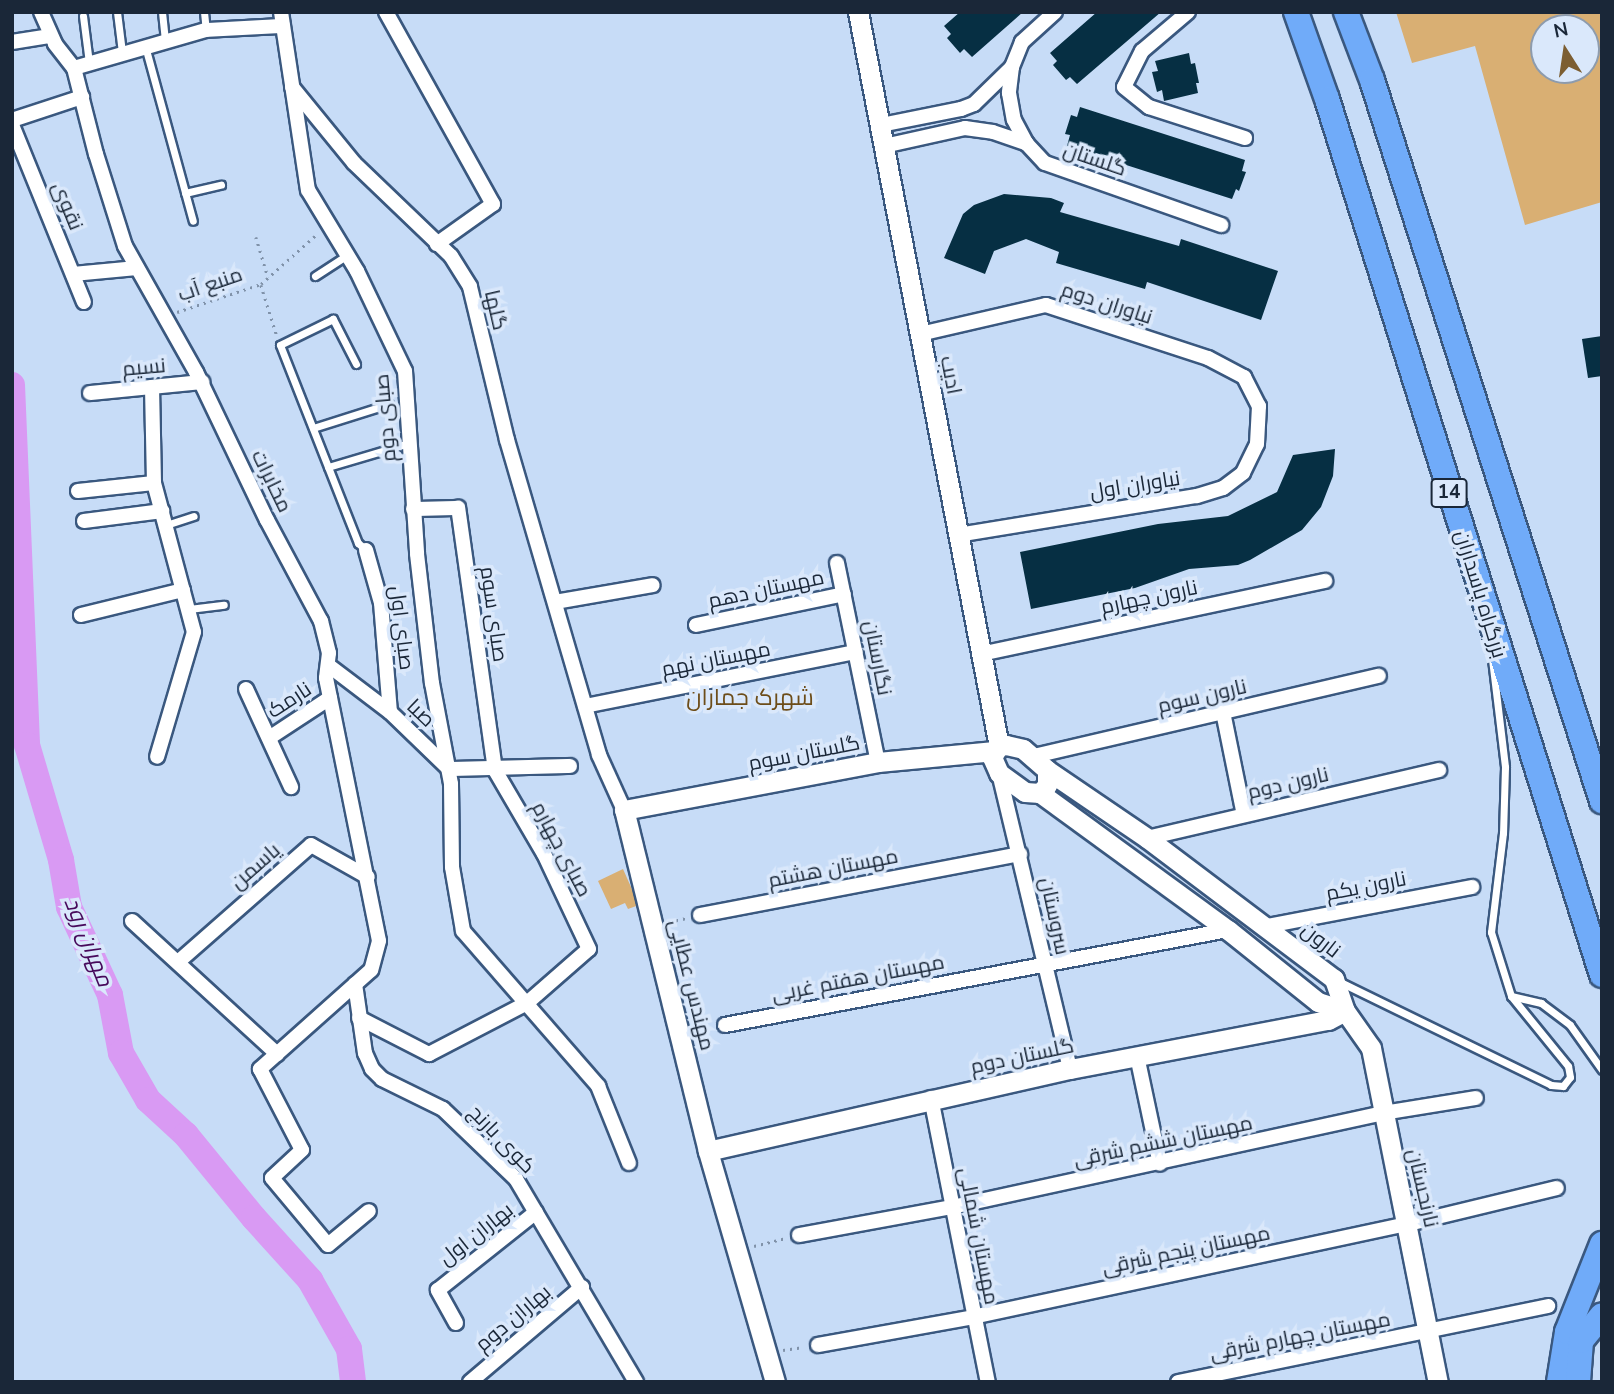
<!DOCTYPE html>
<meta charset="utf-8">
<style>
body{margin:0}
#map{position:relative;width:1614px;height:1394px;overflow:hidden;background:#c7dcf7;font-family:"Nunito Sans",Cairo,sans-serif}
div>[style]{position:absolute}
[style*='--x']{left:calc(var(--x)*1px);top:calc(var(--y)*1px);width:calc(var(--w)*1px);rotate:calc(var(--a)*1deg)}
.green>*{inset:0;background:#d9af73}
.river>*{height:26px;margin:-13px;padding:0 13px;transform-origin:13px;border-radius:13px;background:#d99af3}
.building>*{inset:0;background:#062f43}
.path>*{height:2.5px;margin-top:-1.25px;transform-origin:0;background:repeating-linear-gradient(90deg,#8092a9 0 2px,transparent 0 7px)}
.roads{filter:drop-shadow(2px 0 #3a587f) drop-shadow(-2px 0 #3a587f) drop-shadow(0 2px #3a587f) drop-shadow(0 -2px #3a587f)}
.lane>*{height:7px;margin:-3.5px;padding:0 3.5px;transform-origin:3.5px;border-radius:3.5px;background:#fff}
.street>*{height:14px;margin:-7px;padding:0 7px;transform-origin:7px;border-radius:7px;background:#fff}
.secondary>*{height:19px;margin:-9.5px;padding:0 9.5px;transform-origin:9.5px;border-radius:9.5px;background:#fff}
.highway>*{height:24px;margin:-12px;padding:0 12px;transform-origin:12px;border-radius:12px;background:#70abf9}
span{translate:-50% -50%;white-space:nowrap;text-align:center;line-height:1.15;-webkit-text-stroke:7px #dae8fb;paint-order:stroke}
.shield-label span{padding:2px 5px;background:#dae8fb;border:2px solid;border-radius:5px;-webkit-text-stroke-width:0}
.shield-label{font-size:19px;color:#1a2738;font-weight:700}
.street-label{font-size:21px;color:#1a2738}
.neighbourhood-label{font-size:23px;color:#6d4d19}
.water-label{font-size:23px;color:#47095b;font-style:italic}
.frame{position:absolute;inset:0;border:14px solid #1a2738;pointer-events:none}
.north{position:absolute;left:1530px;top:14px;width:70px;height:70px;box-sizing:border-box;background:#dae8fb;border:2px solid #8d9bad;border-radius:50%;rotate:348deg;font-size:19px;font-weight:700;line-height:28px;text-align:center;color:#1a2738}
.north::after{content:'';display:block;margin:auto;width:24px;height:32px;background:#7c5e32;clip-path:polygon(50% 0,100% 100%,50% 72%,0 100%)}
</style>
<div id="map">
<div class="green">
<i style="clip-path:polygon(evenodd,1396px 12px,1602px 12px,1602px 202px,1525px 225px,1475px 46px,1412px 63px,1396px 12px,1544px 28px,1586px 28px,1586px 70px,1544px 70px,1544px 28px)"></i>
<i style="clip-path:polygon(623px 869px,639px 905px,628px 909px,625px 903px,611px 909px,598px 881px)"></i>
</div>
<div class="river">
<i style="--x:12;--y:385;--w:360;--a:87.6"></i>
<i style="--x:27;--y:745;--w:120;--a:73.5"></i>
<i style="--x:61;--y:860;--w:48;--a:80.3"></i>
<i style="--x:69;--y:907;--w:97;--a:65"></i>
<i style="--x:110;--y:995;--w:59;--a:79.3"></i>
<i style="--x:121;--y:1053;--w:54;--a:60.1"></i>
<i style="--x:148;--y:1100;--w:52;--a:42.6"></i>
<i style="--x:186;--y:1135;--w:107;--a:50.7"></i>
<i style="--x:254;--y:1218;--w:84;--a:47.9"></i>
<i style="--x:310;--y:1280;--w:79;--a:60.5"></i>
<i style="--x:349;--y:1349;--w:33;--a:83"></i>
</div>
<div class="building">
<i style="clip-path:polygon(960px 12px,1023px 12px,972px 57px,964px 49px,960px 53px,947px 38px,951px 34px,944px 26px)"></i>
<i style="clip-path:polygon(1097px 12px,1161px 12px,1077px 84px,1070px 77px,1066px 80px,1053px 65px,1057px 61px,1050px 53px)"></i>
<i style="clip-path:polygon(1189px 53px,1191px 64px,1195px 63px,1199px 83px,1196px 83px,1198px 93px,1164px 101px,1162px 90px,1157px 92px,1152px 72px,1158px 71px,1155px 61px)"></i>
<i style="clip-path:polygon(1080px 107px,1245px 160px,1242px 171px,1246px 172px,1239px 191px,1236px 189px,1232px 199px,1067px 146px,1070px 135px,1065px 134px,1071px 115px,1077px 117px)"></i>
<i style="clip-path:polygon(1004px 194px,1051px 198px,1064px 203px,1060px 212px,1179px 246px,1181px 239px,1278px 271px,1261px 320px,1147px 282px,1145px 289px,1056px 263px,1059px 252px,1026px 239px,994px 251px,985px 274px,944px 258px,963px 214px,974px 205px)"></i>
<i style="clip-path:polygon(1602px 336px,1602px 376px,1588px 378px,1582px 339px)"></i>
<i style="clip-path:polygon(1335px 449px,1333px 476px,1321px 507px,1302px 530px,1250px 560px,1238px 565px,1189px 569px,1135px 588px,1031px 609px,1020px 552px,1158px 524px,1228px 516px,1277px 492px,1293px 455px)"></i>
</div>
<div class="path">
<i style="--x:256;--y:237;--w:42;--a:73.3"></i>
<i style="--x:261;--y:285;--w:53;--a:72.6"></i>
<i style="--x:177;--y:312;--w:89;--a:-18.4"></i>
<i style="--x:261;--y:284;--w:76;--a:-41.8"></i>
<i style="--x:669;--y:922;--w:18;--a:-13"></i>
<i style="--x:694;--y:1030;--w:18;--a:-9"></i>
<i style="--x:754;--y:1246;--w:32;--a:-14"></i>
<i style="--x:783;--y:1350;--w:21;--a:-8"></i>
</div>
<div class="roads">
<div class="lane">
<i style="--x:117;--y:12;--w:40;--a:82.9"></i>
<i style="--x:162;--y:12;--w:29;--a:84"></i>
<i style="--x:204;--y:12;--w:18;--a:84"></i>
<i style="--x:83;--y:16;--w:47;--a:82.7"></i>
<i style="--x:145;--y:46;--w:181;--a:74.7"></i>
<i style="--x:185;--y:193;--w:37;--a:-13"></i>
<i style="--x:315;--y:276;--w:38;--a:-33"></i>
<i style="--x:356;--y:364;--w:51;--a:-117.1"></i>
<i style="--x:333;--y:319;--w:59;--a:153.9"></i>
<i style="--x:280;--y:345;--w:213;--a:68.5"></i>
<i style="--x:358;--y:543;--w:11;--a:41"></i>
<i style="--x:313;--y:428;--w:80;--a:-17.5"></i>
<i style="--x:328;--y:467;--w:84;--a:-16.5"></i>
<i style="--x:166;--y:525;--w:29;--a:-18"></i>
<i style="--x:189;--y:609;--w:35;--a:-7"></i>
<i style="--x:1492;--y:659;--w:109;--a:83.1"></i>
<i style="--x:1505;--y:767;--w:66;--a:91.7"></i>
<i style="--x:1503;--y:833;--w:100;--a:96.9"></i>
<i style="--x:1491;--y:932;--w:67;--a:72.6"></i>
<i style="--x:1511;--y:996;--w:31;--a:13"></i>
<i style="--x:1541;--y:1003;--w:36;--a:37"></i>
<i style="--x:1570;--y:1025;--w:55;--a:54.6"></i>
<i style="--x:1338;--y:981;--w:237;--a:26"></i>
<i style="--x:1551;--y:1085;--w:12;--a:5"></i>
<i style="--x:1563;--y:1086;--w:11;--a:-52"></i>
<i style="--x:1570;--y:1077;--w:11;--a:-100"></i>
<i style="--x:1568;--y:1066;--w:89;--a:-129.1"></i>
</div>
<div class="street">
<i style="--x:41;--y:12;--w:35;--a:66"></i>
<i style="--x:55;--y:44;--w:31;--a:52"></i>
<i style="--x:74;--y:68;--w:89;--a:75.7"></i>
<i style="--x:96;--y:154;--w:96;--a:72.5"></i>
<i style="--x:125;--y:246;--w:145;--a:60.6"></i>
<i style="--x:196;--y:372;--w:164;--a:64.4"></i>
<i style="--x:267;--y:520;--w:115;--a:61.9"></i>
<i style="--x:321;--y:621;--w:33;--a:76"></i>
<i style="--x:329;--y:653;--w:25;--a:97"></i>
<i style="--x:326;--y:678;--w:268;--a:78.6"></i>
<i style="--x:379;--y:941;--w:30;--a:105"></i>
<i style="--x:371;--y:970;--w:149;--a:138.3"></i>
<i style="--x:260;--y:1069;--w:91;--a:62.6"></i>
<i style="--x:302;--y:1150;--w:41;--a:137"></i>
<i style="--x:272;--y:1178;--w:87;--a:50.1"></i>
<i style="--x:328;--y:1245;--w:53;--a:-39.7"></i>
<i style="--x:281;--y:12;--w:180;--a:81.4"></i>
<i style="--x:308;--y:190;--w:95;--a:58.8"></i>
<i style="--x:357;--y:271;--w:111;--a:64.4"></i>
<i style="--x:405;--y:371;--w:183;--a:86.2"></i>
<i style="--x:417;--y:554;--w:130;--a:83.4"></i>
<i style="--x:432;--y:683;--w:103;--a:79.3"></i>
<i style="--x:451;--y:784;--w:83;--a:89.3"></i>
<i style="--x:452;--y:867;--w:65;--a:80.2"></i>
<i style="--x:463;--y:931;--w:206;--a:48.9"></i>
<i style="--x:598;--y:1086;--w:83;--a:68.1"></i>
<i style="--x:386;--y:12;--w:220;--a:60.9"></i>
<i style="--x:493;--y:204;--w:69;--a:144.5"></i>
<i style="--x:1055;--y:12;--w:45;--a:137.7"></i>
<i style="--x:1022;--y:42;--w:27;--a:112"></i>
<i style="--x:1012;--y:67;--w:26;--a:97"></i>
<i style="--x:1009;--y:93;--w:27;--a:80"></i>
<i style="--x:1014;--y:120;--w:27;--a:62"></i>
<i style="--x:1027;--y:144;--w:26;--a:47"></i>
<i style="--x:1045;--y:163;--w:187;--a:19.4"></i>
<i style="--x:1188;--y:12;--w:60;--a:139.7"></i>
<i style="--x:1142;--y:51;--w:40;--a:116.6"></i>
<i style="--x:1124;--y:87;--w:32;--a:39"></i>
<i style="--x:1149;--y:107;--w:101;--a:17.9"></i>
<i style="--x:12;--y:42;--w:39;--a:-9"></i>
<i style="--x:74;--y:68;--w:137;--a:-16.1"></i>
<i style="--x:206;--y:30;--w:77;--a:-3"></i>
<i style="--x:292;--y:87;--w:98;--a:50.8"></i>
<i style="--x:354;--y:163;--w:134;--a:43.8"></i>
<i style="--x:451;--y:256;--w:36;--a:58"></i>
<i style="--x:470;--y:287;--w:157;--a:76.4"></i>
<i style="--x:507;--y:440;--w:328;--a:73.7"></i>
<i style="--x:599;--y:755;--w:60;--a:65.6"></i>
<i style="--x:12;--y:120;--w:74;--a:-18.2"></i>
<i style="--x:12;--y:125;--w:191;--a:67.9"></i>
<i style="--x:881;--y:125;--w:82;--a:-11.3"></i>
<i style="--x:961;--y:109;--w:14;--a:-21"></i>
<i style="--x:974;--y:104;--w:53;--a:-44.2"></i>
<i style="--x:884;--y:146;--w:83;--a:-12.5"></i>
<i style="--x:965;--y:128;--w:28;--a:8"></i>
<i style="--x:993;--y:132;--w:36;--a:19"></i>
<i style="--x:73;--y:274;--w:64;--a:-5.4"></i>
<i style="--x:920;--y:334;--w:129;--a:-13"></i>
<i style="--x:1046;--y:305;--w:170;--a:18.1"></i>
<i style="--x:1208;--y:358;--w:41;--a:27.8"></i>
<i style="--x:1244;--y:377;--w:33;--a:63"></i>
<i style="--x:1259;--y:406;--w:38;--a:93"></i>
<i style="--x:1257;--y:444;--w:32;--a:116"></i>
<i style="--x:1243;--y:473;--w:25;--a:143"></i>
<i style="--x:1223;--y:488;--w:28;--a:163"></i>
<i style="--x:1196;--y:496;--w:240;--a:170.7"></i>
<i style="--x:152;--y:387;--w:96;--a:88.8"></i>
<i style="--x:154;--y:483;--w:154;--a:75"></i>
<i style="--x:194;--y:632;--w:130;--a:106.5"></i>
<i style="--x:90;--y:393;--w:113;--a:-5.6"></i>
<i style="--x:78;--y:491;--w:76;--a:-6"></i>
<i style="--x:84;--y:521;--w:79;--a:-7.3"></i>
<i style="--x:366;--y:550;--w:55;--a:74.2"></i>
<i style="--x:381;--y:603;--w:109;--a:85.3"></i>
<i style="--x:837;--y:563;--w:203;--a:78.4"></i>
<i style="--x:555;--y:602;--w:99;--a:-9.8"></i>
<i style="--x:81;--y:615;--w:105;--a:-13.8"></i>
<i style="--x:696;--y:625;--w:151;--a:-11.8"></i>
<i style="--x:981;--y:654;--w:352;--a:-12"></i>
<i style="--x:328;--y:665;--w:78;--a:37.2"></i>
<i style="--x:390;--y:712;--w:82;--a:44"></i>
<i style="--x:246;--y:689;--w:108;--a:65.3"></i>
<i style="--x:585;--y:706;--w:276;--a:-11.3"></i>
<i style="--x:1223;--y:712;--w:105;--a:78.5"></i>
<i style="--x:269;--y:738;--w:73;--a:-33.3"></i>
<i style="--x:1034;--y:756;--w:354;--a:-13.1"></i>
<i style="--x:449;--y:769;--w:121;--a:-1.4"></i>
<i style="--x:999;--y:773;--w:304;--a:76.5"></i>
<i style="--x:1147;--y:838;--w:300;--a:-13.1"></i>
<i style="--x:700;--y:915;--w:326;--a:-10.8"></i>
<i style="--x:132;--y:921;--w:197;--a:42.5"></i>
<i style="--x:1267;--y:926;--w:209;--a:-10.8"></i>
<i style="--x:178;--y:962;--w:177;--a:-41.3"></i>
<i style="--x:311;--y:845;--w:65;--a:29.3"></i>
<i style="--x:355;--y:984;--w:70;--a:81.8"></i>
<i style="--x:365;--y:1053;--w:17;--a:66"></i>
<i style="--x:372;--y:1069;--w:14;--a:45"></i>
<i style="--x:382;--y:1079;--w:68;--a:26.2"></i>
<i style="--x:443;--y:1109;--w:101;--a:43.8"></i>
<i style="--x:516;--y:1179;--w:236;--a:59.4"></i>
<i style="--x:359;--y:1018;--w:79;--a:27.2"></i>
<i style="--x:429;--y:1054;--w:110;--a:-27.5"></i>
<i style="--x:527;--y:1003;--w:82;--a:-41.1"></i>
<i style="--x:589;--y:949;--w:105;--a:-115.3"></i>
<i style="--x:544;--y:854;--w:97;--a:-120.3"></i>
<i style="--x:495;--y:770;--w:265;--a:-98"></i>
<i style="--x:458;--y:508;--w:45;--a:178.7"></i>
<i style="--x:725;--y:1025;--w:512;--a:-10.7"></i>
<i style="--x:1137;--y:1056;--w:110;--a:78"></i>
<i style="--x:931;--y:1098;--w:290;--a:78.7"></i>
<i style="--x:799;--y:1235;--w:156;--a:-10.4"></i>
<i style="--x:952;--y:1207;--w:441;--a:-12.3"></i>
<i style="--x:1383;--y:1113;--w:94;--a:-9.2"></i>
<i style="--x:456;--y:1323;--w:38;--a:-119"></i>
<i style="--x:438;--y:1290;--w:125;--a:-38.5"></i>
<i style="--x:818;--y:1345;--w:158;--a:-10.2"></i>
<i style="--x:973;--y:1317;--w:445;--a:-12.1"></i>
<i style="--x:1408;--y:1224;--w:153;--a:-13.6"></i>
<i style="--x:470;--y:1382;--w:147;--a:-40.3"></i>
<i style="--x:1178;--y:1382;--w:378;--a:-11.6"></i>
</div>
<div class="secondary">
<i style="--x:858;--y:12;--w:747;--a:79.13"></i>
<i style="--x:1006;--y:745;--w:17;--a:13"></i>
<i style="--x:1023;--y:749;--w:32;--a:41"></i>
<i style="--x:1047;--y:770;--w:15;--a:90"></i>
<i style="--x:1047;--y:785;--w:11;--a:131"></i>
<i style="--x:1040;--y:793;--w:15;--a:-176"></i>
<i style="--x:1025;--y:792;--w:32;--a:-144"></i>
<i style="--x:999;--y:773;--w:17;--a:-114"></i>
<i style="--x:992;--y:757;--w:13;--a:-58"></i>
<i style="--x:999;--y:746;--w:7;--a:-8"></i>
<i style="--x:1040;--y:793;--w:233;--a:36.1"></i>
<i style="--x:1228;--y:930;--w:115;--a:38.7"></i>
<i style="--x:1318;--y:1002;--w:28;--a:18"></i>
<i style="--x:1345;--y:1011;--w:34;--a:-109"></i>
<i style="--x:1334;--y:979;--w:234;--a:-143"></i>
<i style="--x:1147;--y:838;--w:121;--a:-145.8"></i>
<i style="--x:708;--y:1151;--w:371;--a:-12.8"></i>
<i style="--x:1070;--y:1069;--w:263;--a:-10.8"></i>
<i style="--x:1328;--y:1020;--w:19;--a:-28"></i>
<i style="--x:1345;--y:1011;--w:45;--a:54.9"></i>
<i style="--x:1371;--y:1048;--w:341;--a:78.7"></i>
<i style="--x:775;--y:1382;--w:241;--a:-106.2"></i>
<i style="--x:708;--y:1151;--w:351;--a:-103.8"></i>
<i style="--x:624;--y:810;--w:258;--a:-10.7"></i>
<i style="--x:878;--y:762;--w:117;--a:-5.4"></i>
</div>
<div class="highway">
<i style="--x:1296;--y:12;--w:92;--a:70.4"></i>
<i style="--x:1327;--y:99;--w:918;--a:72.57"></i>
<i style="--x:1346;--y:12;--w:73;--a:69.1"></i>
<i style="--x:1372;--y:80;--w:757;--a:72.31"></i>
<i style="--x:1559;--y:1382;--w:51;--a:-80.9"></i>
<i style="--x:1567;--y:1332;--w:95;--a:-68.3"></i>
<i style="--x:1578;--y:1382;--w:41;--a:-85.8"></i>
<i style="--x:1581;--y:1341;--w:33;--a:-51"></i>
</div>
</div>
<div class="shield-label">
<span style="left:1449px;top:493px">14</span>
</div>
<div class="street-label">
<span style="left:1095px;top:159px;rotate:19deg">گلستان</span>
<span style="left:68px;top:206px;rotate:68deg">نقوی</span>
<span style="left:210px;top:284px;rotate:-19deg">منبع آب</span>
<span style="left:1107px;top:303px;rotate:18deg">نیاوران دوم</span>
<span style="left:496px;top:310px;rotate:77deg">گلها</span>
<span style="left:144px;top:367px;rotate:-5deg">نسیم</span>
<span style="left:951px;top:375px;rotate:79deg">ادیب</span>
<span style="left:385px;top:418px;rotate:-95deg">صبای دوم</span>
<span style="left:272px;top:481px;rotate:64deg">مخابرات</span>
<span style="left:1135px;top:485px;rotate:-9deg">نیاوران اول</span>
<span style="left:766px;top:589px;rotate:-12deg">مهستان دهم</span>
<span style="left:1481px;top:594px;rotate:73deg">بزرگراه پاسداران</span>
<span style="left:1149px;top:597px;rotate:-12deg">نارون چهارم</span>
<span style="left:494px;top:614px;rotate:82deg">صبای سوم</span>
<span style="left:402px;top:628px;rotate:83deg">صبای اول</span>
<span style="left:878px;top:658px;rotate:79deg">نگارستان</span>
<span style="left:716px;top:659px;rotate:-11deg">مهستان نهم</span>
<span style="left:1202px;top:696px;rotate:-13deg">نارون سوم</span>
<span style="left:289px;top:700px;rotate:-33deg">نارمک</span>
<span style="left:421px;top:713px;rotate:44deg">صبا</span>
<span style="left:804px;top:753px;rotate:-11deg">گلستان سوم</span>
<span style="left:1288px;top:783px;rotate:-13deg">نارون دوم</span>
<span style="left:562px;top:849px;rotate:62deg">صبای چهارم</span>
<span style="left:255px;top:866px;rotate:-41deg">یاسمن</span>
<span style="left:833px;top:868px;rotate:-11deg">مهستان هشتم</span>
<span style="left:1366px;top:886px;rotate:-11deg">نارون یکم</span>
<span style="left:1055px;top:916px;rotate:78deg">سروستان</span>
<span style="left:1321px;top:940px;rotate:38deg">نارون</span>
<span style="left:858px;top:978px;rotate:-11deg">مهستان هفتم غربی</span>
<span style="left:692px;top:985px;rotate:76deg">مهندس عطایی</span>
<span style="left:1022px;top:1056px;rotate:-12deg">گلستان دوم</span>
<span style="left:502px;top:1139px;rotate:46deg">کوی بارنج</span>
<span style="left:1163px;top:1141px;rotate:-12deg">مهستان ششم شرقی</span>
<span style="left:1423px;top:1188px;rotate:77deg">نارنجستان</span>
<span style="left:476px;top:1234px;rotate:-38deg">بهاران اول</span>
<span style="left:979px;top:1236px;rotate:79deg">مهستان شمالی</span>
<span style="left:1186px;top:1250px;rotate:-12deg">مهستان پنجم شرقی</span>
<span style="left:513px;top:1318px;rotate:-40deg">بهاران دوم</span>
<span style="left:1300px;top:1336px;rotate:-11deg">مهستان چهارم شرقی</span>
</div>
<div class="neighbourhood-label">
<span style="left:750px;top:698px">شهرک جماران</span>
</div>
<div class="water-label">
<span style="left:88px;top:942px;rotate:68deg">مهران رود</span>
</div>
<div class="frame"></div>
<div class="north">N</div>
</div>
